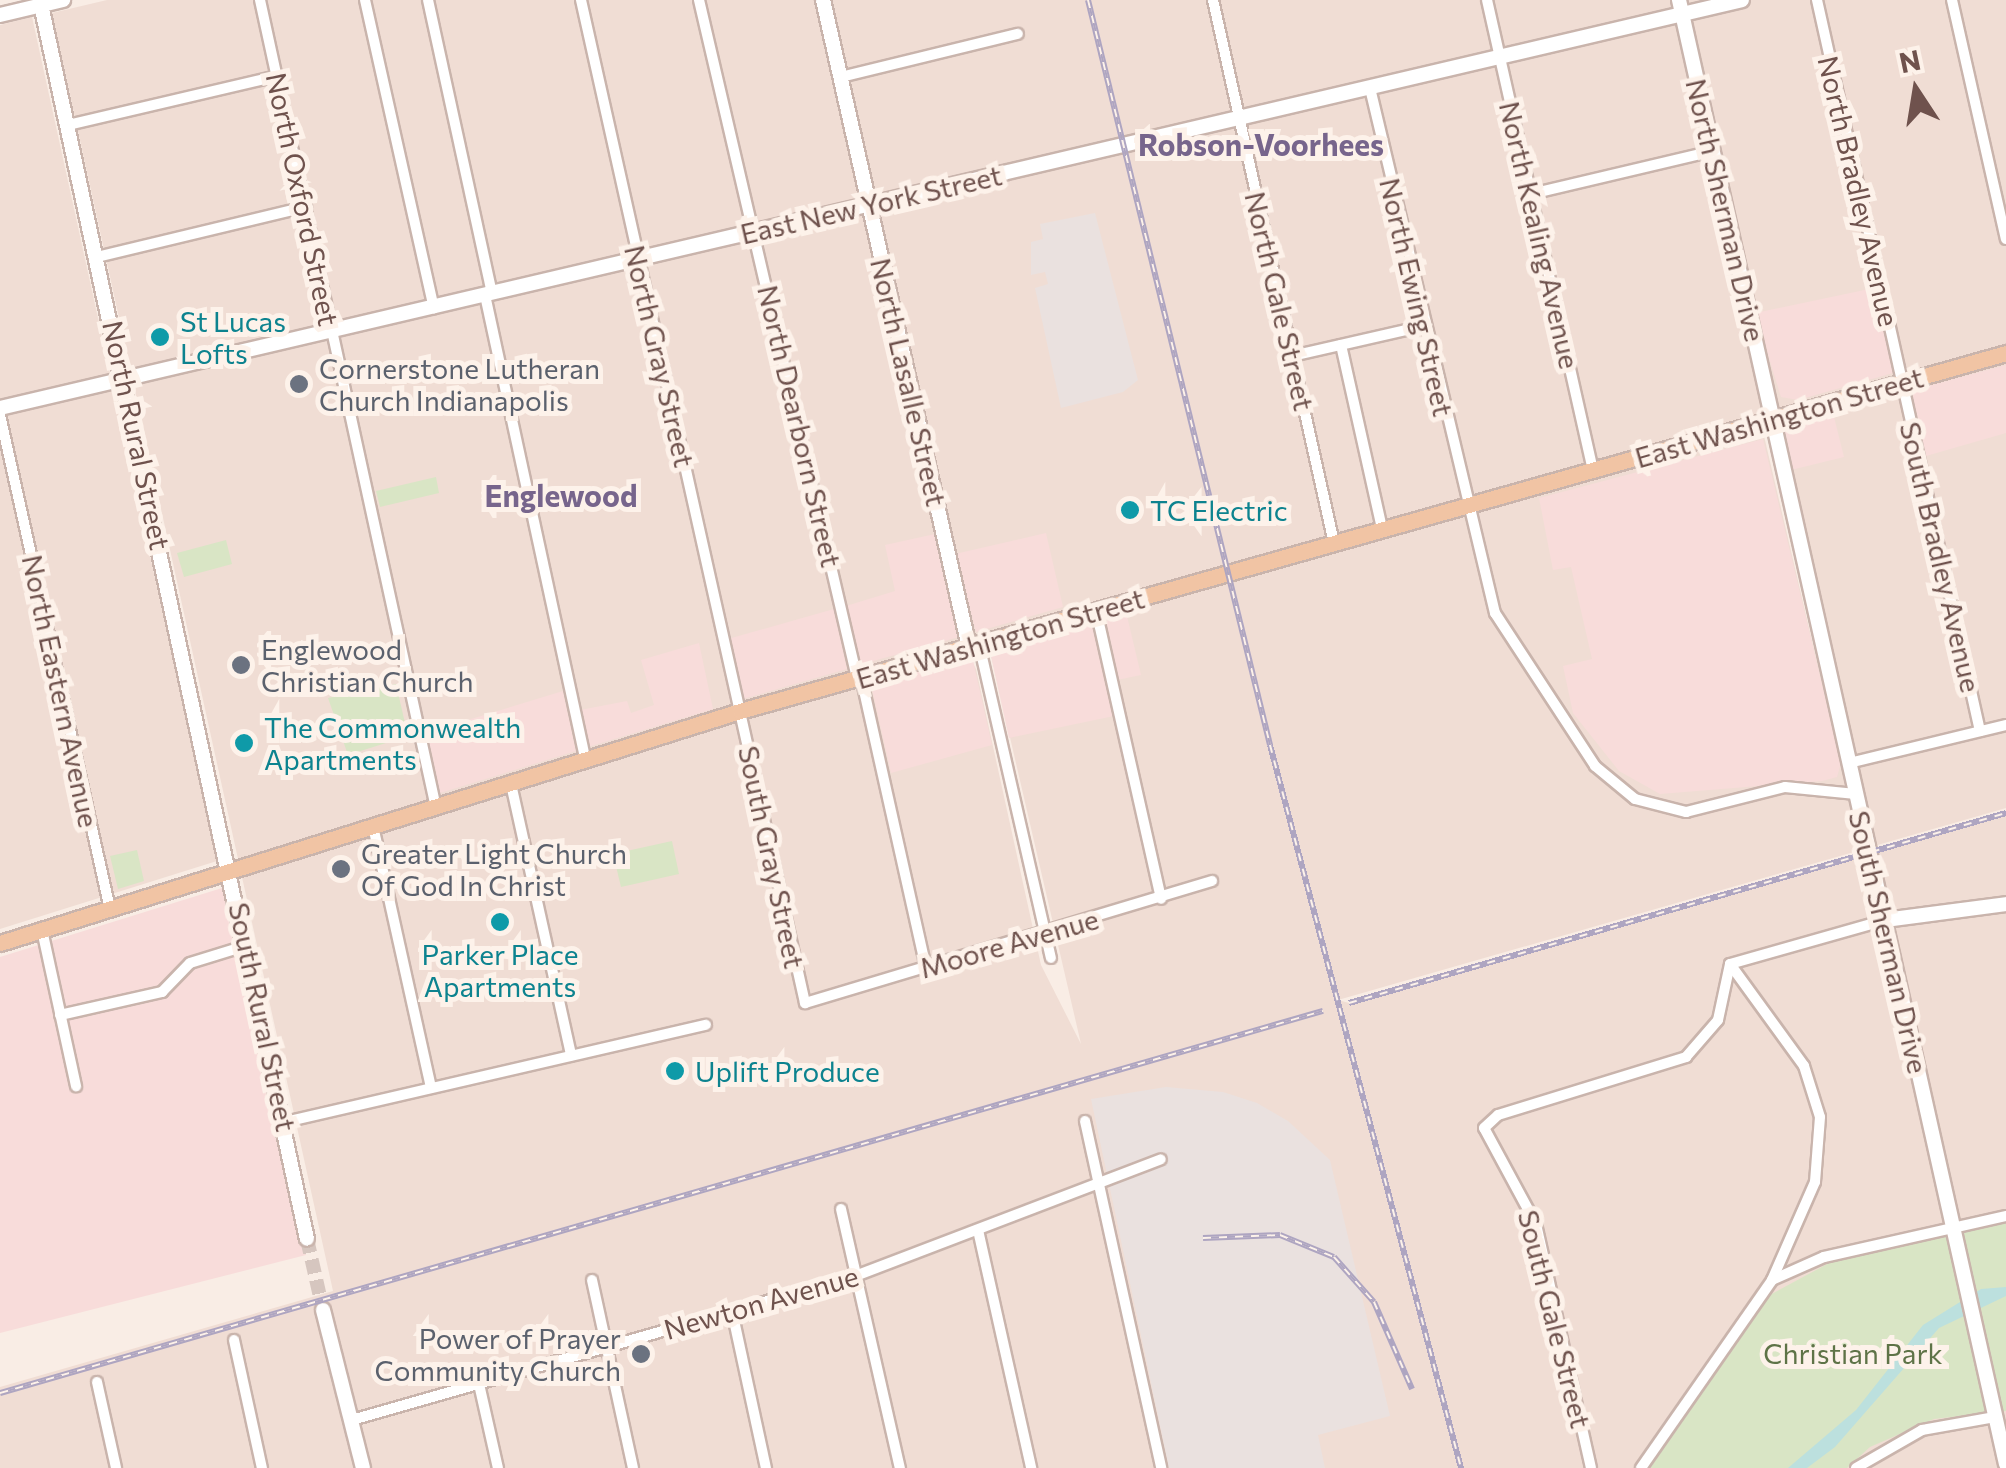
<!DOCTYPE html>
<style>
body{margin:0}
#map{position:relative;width:2006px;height:1468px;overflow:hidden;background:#f9ede5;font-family:Commissioner,sans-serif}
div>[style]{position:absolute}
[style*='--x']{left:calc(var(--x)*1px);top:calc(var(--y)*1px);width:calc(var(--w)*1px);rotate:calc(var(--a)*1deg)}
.residential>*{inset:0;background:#f0ddd4}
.commercial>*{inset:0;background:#f8dcda}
.industrial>*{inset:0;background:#eae1df}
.green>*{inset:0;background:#d9e5c5}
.water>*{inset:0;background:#bce0de}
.secondary-tunnel>*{height:14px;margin-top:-7px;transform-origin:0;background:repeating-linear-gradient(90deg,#d6c6bf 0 14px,transparent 0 21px)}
.roads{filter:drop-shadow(2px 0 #c9b4ac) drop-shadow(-2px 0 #c9b4ac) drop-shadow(0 2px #c9b4ac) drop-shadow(0 -2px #c9b4ac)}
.street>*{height:10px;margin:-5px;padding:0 5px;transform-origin:5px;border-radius:5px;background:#fff}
.secondary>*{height:14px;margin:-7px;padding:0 7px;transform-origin:7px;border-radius:7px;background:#fff}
.primary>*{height:15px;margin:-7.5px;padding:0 7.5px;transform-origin:7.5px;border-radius:7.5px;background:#f1c4a4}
.rail>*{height:6px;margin-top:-3px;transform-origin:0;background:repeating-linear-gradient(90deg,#fdf2ea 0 8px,#aea5c1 0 16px);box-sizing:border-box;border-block:2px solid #aea5c1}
.dots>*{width:28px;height:28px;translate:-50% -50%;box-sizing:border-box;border:5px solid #fdf2ea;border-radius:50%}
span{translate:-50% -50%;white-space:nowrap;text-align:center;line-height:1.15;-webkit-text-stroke:10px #fdf2ea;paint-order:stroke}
.street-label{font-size:28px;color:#6f524d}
.culture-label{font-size:28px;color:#0d838f}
.left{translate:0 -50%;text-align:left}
.worship-label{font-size:28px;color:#5b616d}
.right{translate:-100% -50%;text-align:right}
.park-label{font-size:28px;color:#5e7347}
.neighbourhood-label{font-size:30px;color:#77658c;font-weight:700}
.north{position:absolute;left:1866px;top:40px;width:100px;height:100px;-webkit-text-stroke:8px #fdf2ea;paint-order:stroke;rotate:348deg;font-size:28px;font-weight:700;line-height:40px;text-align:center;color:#6f524d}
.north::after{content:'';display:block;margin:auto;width:35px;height:45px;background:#6f524d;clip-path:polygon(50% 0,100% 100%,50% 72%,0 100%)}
</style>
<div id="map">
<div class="residential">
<i style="clip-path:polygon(107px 0,816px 0,959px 637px,976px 669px,1041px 965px,1081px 1044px,990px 651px,984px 643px,969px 647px,823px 0,1681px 0,1702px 79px,1686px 0,2006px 0,2006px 808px,1874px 846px,1781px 417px,1761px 423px,1861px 850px,1338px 1000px,1349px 1003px,2006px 813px,2006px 1468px,0 1468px,0 1387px,333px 1291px,52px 13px)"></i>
<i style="clip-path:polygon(32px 17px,217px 861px,0 929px,0 25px)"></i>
</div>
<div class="commercial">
<i style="clip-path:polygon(1874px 288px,1893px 373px,1798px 400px,1781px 397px,1755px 313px)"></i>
<i style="clip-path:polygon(2006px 365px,2006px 433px,1926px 456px,1910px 391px)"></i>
<i style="clip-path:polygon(1833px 413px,1844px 457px,1791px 470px,1782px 428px)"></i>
<i style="clip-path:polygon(1763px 439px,1841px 763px,1837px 777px,1822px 781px,1660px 794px,1619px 771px,1573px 713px,1563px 666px,1592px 659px,1571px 567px,1553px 570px,1539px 498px)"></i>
<i style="clip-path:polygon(1046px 533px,1063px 607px,976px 632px,955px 554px)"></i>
<i style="clip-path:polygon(935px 534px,959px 637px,859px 665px,846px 606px,895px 591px,885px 545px)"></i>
<i style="clip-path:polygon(834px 609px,847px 669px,743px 699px,728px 639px)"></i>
<i style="clip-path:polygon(1126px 612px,1141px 675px,1117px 680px,1105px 622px)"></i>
<i style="clip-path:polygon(1084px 624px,1094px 628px,1114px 716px,1009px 738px,990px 651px)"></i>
<i style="clip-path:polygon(699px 643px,713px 709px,588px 747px,580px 710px,627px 701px,631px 713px,654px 705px,641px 660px)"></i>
<i style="clip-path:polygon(972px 656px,992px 745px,891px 773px,871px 685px)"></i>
<i style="clip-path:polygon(563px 691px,576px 751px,440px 793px,425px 733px)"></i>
<i style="clip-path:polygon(222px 888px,306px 1255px,0 1333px,0 957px)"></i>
</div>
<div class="industrial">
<i style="clip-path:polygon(1095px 213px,1138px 380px,1123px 392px,1061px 408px,1035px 288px,1048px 284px,1045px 272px,1031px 275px,1031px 242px,1043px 239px,1040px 224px)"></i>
<i style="clip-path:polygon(1166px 1087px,1223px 1092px,1257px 1103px,1288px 1121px,1330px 1160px,1390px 1416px,1318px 1435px,1325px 1468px,1169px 1468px,1091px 1099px)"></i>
</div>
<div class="green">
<i style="clip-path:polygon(436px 477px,439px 493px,380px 507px,376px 491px)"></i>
<i style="clip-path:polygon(226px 540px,232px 564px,184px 577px,177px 553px)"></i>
<i style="clip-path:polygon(396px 684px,408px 736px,348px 755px,328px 698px)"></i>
<i style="clip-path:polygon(672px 841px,679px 874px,621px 887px,613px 854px)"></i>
<i style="clip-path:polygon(137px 850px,144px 881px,118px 889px,110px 856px)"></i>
<i style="clip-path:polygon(2006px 1222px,2006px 1411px,1934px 1419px,1870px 1447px,1847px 1468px,1650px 1468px,1768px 1296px,1829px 1263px)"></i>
</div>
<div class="water">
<i style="clip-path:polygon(2006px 1287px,2006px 1296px,1939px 1328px,1835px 1447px,1807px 1468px,1788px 1468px,1856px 1410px,1923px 1325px,1981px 1289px)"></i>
</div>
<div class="secondary-tunnel">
<i style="--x:307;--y:1239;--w:73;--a:77.3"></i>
</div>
<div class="roads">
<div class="street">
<i style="--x:260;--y:0;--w:827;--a:77.71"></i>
<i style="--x:365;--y:0;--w:316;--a:77.4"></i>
<i style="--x:428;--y:0;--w:300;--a:77.7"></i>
<i style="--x:581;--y:0;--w:1028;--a:77.41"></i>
<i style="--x:805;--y:1003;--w:425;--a:-16.7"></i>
<i style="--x:699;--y:0;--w:696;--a:76.88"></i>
<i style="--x:1213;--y:0;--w:556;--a:77.44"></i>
<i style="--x:1487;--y:0;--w:482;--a:77.3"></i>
<i style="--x:1817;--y:0;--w:749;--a:77.43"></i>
<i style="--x:1952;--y:0;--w:245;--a:77.3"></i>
<i style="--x:841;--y:77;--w:182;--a:-13.7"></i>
<i style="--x:1370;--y:88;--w:540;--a:76.61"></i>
<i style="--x:1495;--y:613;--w:183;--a:56.8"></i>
<i style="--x:1595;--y:766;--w:52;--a:39.5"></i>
<i style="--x:1635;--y:799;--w:53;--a:14.3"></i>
<i style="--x:1686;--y:812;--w:102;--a:-14.2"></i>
<i style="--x:1785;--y:787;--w:71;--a:5.6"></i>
<i style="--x:68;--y:125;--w:215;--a:-13.2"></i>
<i style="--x:1531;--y:194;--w:187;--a:-13.3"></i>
<i style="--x:97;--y:257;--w:215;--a:-13.5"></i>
<i style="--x:485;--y:295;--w:477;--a:77.8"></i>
<i style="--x:1341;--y:345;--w:189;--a:77.4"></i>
<i style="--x:1292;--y:356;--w:135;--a:-12.8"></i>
<i style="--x:0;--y:415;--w:506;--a:77.45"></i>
<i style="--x:1096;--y:610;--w:296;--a:77.3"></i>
<i style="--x:979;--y:644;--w:322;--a:77.1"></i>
<i style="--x:861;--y:677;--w:297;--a:77.4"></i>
<i style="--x:1849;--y:763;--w:162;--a:-13.6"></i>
<i style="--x:511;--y:784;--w:278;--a:77.5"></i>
<i style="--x:373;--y:826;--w:268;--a:77.5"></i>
<i style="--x:42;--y:930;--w:160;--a:77.7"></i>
<i style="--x:1730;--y:964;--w:126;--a:54"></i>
<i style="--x:1804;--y:1066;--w:53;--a:72.6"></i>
<i style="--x:1820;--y:1117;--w:65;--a:94.4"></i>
<i style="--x:1815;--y:1182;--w:107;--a:113.7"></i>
<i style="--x:60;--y:1015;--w:105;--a:-12.7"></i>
<i style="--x:162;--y:992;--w:40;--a:-46"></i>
<i style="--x:190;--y:963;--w:61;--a:-17.2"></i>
<i style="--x:1085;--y:1121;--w:355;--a:77.6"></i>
<i style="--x:285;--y:1122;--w:432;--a:-13"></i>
<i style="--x:841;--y:1209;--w:266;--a:77.2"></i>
<i style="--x:978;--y:1230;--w:244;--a:77.4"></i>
<i style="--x:592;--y:1280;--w:192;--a:77.7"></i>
<i style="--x:732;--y:1311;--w:161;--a:77.8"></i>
<i style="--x:234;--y:1340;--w:131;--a:77.7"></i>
<i style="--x:97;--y:1382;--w:88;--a:77.5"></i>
<i style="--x:479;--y:1384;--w:86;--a:77.3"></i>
<i style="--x:352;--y:1420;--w:526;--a:-15.99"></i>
<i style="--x:858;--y:1275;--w:324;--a:-20.9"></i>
<i style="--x:1591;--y:1468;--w:250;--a:-102.7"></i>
<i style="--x:1536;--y:1224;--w:109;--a:-118.4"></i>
<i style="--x:1484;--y:1128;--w:19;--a:-43"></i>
<i style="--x:1498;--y:1115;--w:197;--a:-17.1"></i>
<i style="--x:1686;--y:1057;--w:49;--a:-49.1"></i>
<i style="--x:1718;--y:1020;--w:57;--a:-77.9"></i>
<i style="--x:1730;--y:964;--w:161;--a:-15.8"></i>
<i style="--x:1641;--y:1468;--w:229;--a:-55.1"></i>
<i style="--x:1772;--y:1280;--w:57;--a:-23.9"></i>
<i style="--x:1824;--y:1257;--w:187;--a:-12.7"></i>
<i style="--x:1856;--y:1468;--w:76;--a:-29.9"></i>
<i style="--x:1922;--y:1430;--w:74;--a:-10.1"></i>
</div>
<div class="secondary">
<i style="--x:40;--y:0;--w:1267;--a:77.84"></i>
<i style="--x:823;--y:0;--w:663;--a:77.28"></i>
<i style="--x:1679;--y:0;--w:1500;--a:77.41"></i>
<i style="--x:0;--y:15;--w:65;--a:-13.4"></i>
<i style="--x:0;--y:408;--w:1789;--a:-13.18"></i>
<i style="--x:1885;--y:920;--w:122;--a:-7.5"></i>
<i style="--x:323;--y:1310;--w:163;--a:75.8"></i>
</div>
<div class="primary">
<i style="--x:0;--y:943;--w:776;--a:-17.41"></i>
<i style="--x:740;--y:711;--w:1316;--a:-15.79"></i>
</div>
</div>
<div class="rail">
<i style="--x:1088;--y:0;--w:767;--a:76.27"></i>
<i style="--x:1270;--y:745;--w:748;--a:75.2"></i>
<i style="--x:1349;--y:1003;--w:684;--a:-16.13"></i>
<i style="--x:1203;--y:1238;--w:77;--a:-2.2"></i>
<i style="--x:1280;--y:1235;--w:58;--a:22.2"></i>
<i style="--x:1334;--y:1257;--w:60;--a:48.4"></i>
<i style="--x:1374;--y:1302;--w:95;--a:66.4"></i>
<i style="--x:0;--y:1393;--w:1377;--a:-16.11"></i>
</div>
<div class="dots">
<i style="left:160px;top:337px;background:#0f9aa8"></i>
<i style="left:299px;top:384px;background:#6b7280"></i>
<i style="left:1130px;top:510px;background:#0f9aa8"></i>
<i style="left:241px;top:665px;background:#6b7280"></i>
<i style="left:244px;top:743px;background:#0f9aa8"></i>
<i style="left:341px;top:869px;background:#6b7280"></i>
<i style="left:500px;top:922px;background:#0f9aa8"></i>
<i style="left:675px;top:1071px;background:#0f9aa8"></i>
<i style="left:641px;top:1354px;background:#6b7280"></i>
</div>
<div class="street-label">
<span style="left:1859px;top:191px;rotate:77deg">North Bradley Avenue</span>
<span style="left:303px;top:199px;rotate:78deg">North Oxford Street</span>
<span style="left:871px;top:204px;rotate:-13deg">East New York Street</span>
<span style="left:1726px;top:210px;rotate:77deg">North Sherman Drive</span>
<span style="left:1540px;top:235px;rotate:77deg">North Kealing Avenue</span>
<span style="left:1417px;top:297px;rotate:77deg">North Ewing Street</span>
<span style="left:1280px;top:301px;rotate:77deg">North Gale Street</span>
<span style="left:660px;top:356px;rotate:77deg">North Gray Street</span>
<span style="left:909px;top:382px;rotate:77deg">North Lasalle Street</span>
<span style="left:1779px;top:417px;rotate:-16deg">East Washington Street</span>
<span style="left:800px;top:426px;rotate:77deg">North Dearborn Street</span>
<span style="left:137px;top:435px;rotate:78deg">North Rural Street</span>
<span style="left:1941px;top:557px;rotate:77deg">South Bradley Avenue</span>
<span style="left:1000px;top:638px;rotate:-16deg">East Washington Street</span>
<span style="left:61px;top:691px;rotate:78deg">North Eastern Avenue</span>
<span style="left:772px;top:857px;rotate:78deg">South Gray Street</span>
<span style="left:1889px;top:942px;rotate:77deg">South Sherman Drive</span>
<span style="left:1009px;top:943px;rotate:-16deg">Moore Avenue</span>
<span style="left:263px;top:1017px;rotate:78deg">South Rural Street</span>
<span style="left:761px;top:1302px;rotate:-16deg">Newton Avenue</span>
<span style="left:1555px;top:1319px;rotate:76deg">South Gale Street</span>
</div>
<div class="culture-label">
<span class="left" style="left:180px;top:337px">St Lucas<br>Lofts</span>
<span class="left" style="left:1150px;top:510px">TC Electric</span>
<span class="left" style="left:264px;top:743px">The Commonwealth<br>Apartments</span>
<span style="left:500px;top:970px">Parker Place<br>Apartments</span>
<span class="left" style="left:695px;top:1071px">Uplift Produce</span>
</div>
<div class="worship-label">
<span class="left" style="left:319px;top:384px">Cornerstone Lutheran<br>Church Indianapolis</span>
<span class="left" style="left:261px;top:665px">Englewood<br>Christian Church</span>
<span class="left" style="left:361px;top:869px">Greater Light Church<br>Of God In Christ</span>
<span class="right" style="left:621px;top:1354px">Power of Prayer<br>Community Church</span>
</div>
<div class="park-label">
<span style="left:1853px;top:1353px">Christian Park</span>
</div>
<div class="neighbourhood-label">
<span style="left:1261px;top:144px">Robson-Voorhees</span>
<span style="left:561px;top:495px">Englewood</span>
</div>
<div class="north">N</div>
</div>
